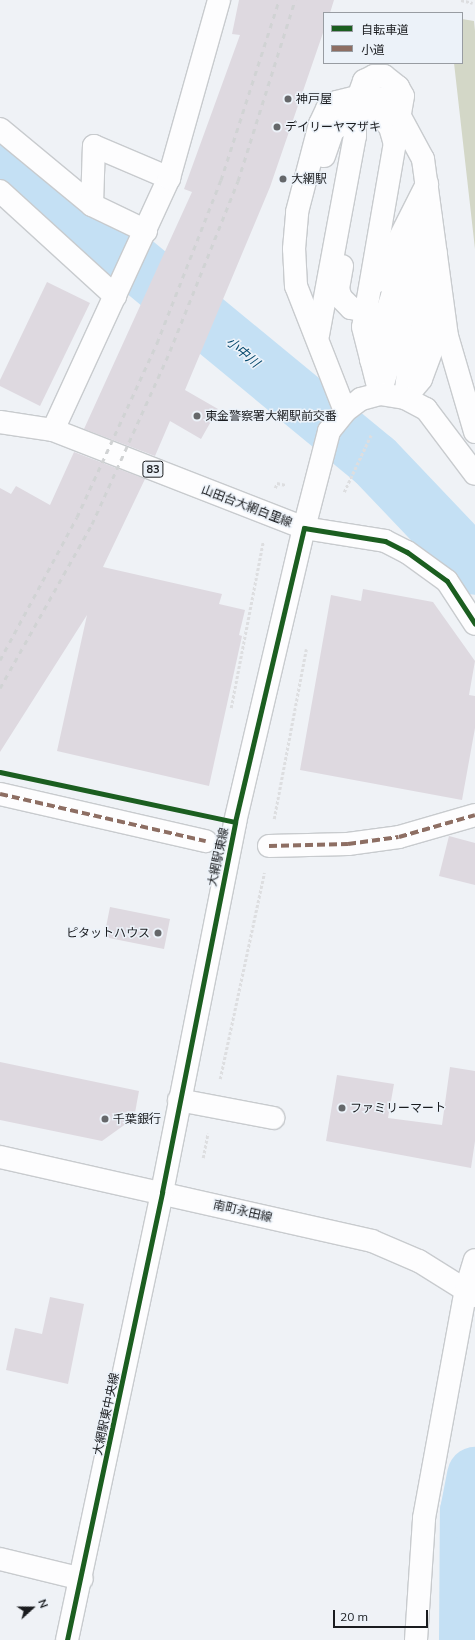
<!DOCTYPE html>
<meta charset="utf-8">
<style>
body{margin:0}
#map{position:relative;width:475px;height:1640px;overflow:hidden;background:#eff2f6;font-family:Mulish,"Noto Sans JP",sans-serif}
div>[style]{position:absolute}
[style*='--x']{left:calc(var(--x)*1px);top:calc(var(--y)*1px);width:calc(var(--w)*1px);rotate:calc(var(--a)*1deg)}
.green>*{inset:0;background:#d3d7c7}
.river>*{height:57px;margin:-28.5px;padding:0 28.5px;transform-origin:28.5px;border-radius:28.5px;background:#c4e0f4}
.building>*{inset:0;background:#ded9e0}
.path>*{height:2.5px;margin-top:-1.25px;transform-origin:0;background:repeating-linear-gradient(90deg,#dddee0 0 3px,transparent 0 5px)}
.roads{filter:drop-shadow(1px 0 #c8cbce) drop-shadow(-1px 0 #c8cbce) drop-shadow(0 1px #c8cbce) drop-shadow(0 -1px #c8cbce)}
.minor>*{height:22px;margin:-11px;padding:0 11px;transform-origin:11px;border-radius:11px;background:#fdfdfe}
.major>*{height:22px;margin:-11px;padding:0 11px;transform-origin:11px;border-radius:11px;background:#fdfdfe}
.rail>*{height:3px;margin-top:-1.5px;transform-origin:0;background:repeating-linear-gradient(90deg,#d1d3d4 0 5px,transparent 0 10px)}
.quiet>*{height:4px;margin-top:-2px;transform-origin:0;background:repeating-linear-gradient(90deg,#8d6e63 0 8px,transparent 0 12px)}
.cycleway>*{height:5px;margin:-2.5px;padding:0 2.5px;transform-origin:2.5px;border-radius:2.5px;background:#1b5e20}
.dots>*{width:11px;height:11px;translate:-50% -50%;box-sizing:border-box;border:2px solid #ecf2f9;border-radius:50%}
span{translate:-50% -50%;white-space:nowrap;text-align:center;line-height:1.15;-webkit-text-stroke:3px #ecf2f9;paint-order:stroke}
.shield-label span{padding:1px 3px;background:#ecf2f9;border:1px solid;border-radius:3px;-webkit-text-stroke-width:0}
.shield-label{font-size:11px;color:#1a1c1f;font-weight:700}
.poi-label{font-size:12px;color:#1a1c1f}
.left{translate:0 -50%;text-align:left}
.right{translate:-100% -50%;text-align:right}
.street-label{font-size:12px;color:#1a1c1f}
.water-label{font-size:13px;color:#05486c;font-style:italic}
.legend{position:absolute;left:323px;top:12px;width:140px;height:52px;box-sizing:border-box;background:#ecf2f9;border:1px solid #989ca2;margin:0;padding:5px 7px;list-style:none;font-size:12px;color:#1a1c1f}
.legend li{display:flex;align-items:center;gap:8px;height:20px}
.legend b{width:20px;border:1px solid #989ca2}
.north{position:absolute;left:12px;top:1588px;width:40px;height:40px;-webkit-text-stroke:3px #ecf2f9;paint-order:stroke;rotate:69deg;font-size:11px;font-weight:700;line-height:16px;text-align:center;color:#1a1c1f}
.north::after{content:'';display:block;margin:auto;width:14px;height:18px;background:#1a1c1f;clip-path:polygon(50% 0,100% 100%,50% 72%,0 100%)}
.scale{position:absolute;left:333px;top:1610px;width:95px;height:18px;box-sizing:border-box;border:2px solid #1a1c1f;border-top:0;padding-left:5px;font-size:12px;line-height:14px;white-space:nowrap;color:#1a1c1f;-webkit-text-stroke:3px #ecf2f9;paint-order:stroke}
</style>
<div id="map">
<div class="green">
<i style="clip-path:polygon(462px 19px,474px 21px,475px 31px,475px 249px,454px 63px,462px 63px)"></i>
</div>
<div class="river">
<i style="--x:0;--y:152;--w:484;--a:39.5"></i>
<i style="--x:374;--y:460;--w:146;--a:46.4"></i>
<i style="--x:467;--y:1640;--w:129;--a:-89.6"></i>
<i style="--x:468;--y:1511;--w:37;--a:-79"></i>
</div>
<div class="building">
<i style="clip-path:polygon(239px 0,334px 0,330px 13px,324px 13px,324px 30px,270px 187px,185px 390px,218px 409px,201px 439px,170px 421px,155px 456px,84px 429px,192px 192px,184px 189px,240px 35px,232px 34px)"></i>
<i style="clip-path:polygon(47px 282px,90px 303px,40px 406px,0 386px,0 380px)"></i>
<i style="clip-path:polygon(74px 452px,145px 479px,103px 567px,222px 594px,219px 604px,245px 610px,239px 635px,242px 636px,209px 786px,57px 751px,87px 615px,0 752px,0 488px,11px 494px,16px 486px,50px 505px)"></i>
<i style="clip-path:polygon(363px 589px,433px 602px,475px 661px,469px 695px,475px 696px,475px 728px,462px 800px,300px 770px,331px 595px,361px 601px)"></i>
<i style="clip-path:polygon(449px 836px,475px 843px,475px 885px,439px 876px)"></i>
<i style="clip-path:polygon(110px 907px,170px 919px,164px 949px,104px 937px)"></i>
<i style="clip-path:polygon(0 1062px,139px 1091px,134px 1118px,102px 1141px,0 1120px)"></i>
<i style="clip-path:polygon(450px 1067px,475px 1071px,475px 1141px,471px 1168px,326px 1141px,337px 1075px,394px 1084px,388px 1118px,442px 1125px)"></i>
<i style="clip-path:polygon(50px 1297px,84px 1304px,68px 1384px,6px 1370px,15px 1328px,42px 1334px)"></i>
</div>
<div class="path">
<i style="--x:461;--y:0;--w:12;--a:14"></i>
<i style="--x:275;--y:488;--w:5;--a:-68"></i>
<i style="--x:277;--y:483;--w:9;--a:13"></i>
<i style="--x:344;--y:492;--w:63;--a:-64.7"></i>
<i style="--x:231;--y:708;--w:169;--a:-79.1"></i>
<i style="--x:274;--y:819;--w:173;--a:-79.3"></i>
<i style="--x:220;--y:1079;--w:211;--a:-77.9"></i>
<i style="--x:203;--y:1158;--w:25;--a:-79"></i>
</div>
<div class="roads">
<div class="minor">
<i style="--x:0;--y:129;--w:119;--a:39.6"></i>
<i style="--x:92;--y:205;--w:60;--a:25.7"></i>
<i style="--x:324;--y:156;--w:28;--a:-71"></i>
<i style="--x:333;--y:130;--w:33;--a:-33"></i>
<i style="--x:361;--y:112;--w:11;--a:0"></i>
<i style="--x:372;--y:112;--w:10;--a:29"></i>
<i style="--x:381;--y:117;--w:13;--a:48"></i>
<i style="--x:390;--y:127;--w:18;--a:74"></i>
<i style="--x:0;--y:191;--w:156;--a:42.4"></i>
<i style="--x:92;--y:205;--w:59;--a:-88.1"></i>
<i style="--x:94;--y:146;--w:82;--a:23.1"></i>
<i style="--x:342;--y:266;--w:23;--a:100"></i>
<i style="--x:338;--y:289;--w:9;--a:72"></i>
<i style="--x:341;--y:298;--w:14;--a:45"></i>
<i style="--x:351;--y:308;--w:10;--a:11"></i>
<i style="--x:378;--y:281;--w:109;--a:-63.2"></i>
<i style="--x:318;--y:335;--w:202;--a:-79.5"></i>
<i style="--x:355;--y:136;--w:30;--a:-90"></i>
<i style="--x:355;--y:106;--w:27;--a:-70"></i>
<i style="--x:364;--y:81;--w:11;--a:-27"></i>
<i style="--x:374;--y:76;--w:10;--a:0"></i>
<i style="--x:384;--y:76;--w:18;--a:38"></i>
<i style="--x:398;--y:87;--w:10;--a:61"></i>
<i style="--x:403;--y:96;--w:234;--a:99.8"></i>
<i style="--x:363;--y:327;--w:69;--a:75.8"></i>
<i style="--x:371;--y:360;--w:67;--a:-71.8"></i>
<i style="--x:392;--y:296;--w:87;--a:-63.4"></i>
<i style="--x:380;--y:394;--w:74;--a:-73.5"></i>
<i style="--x:401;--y:323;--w:78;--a:-63.4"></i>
<i style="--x:406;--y:397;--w:23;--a:-50"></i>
<i style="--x:421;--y:379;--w:66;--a:-69.6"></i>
<i style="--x:405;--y:398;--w:42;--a:-83.2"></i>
<i style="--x:410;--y:356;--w:75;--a:-66.5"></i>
<i style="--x:345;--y:411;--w:134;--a:-111.4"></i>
<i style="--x:296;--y:286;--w:37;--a:-93"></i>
<i style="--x:294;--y:249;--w:37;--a:-85"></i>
<i style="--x:297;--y:212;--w:91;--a:-75.4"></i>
<i style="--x:320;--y:124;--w:17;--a:-65"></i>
<i style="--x:327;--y:109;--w:12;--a:-35"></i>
<i style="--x:337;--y:102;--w:29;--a:-14"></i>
<i style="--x:365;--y:95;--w:13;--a:13"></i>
<i style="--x:378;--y:98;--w:23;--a:34"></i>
<i style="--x:397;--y:111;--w:55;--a:61.6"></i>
<i style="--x:423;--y:159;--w:179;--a:82.3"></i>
<i style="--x:447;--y:336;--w:100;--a:73.7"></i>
<i style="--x:53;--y:430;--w:277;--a:-65.3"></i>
<i style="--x:169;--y:178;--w:185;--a:-74.3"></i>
<i style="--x:0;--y:794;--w:211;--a:12.9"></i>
<i style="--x:269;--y:846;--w:79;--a:-1.5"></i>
<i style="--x:348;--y:844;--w:51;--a:-7.8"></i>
<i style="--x:399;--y:837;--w:79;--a:-16.1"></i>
<i style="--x:179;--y:1100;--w:96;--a:10.8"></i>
<i style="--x:0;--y:1157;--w:381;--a:12.7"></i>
<i style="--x:372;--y:1241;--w:51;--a:23.1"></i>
<i style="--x:419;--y:1261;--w:66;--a:32"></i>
<i style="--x:0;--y:1559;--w:84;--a:13.7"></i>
<i style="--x:67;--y:1640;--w:458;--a:-78"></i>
<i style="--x:162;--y:1192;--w:377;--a:-78.8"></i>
<i style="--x:235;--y:822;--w:302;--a:-76.8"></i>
<i style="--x:304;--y:528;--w:82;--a:9.1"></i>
<i style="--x:385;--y:541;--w:25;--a:27"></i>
<i style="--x:407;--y:552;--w:49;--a:35.9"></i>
<i style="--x:447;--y:581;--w:51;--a:56.9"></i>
<i style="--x:416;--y:1640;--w:122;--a:-86.2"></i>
<i style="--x:424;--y:1518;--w:233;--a:-79.6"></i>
<i style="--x:466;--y:1289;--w:30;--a:-73"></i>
</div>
<div class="major">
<i style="--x:0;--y:422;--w:54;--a:8.6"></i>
<i style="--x:53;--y:430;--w:269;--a:21.3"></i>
<i style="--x:304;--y:528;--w:100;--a:-75.5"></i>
<i style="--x:329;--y:431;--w:26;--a:-51"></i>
<i style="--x:345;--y:411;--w:20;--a:-37"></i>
<i style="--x:361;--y:399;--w:20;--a:-15"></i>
<i style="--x:380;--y:394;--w:25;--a:9"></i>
<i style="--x:405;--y:398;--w:24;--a:28"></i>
<i style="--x:426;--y:409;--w:81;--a:53"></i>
</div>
</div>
<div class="rail">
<i style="--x:0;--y:660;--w:162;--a:-61.7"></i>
<i style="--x:77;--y:517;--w:192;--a:-65.3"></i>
<i style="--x:157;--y:343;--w:175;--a:-68.6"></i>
<i style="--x:221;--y:180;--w:189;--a:-72.1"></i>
<i style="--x:0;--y:688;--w:188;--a:-60.7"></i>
<i style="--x:92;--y:524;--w:190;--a:-65.7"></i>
<i style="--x:170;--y:351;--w:183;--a:-68.2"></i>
<i style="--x:238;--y:181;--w:190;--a:-72.5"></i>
</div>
<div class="quiet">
<i style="--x:0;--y:794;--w:211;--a:12.9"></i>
<i style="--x:269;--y:846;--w:79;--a:-1.5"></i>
<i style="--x:348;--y:844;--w:51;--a:-7.8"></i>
<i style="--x:399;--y:837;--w:79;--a:-16.1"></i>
</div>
<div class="cycleway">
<i style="--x:0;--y:772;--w:240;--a:12"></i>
<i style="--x:67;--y:1640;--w:458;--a:-78"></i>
<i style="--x:162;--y:1192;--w:377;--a:-78.8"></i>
<i style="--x:235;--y:822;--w:302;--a:-76.8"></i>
<i style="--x:304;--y:528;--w:82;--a:9.1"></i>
<i style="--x:385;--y:541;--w:25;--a:27"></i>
<i style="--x:407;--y:552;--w:49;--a:35.9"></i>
<i style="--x:447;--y:581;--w:51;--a:56.9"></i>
</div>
<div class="dots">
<i style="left:288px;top:99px;background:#65676a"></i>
<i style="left:277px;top:127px;background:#65676a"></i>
<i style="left:283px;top:179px;background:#65676a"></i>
<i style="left:197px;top:416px;background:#65676a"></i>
<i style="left:158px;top:933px;background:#65676a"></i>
<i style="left:342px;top:1108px;background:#65676a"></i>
<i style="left:105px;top:1119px;background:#65676a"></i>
</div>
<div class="shield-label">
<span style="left:153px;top:469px">83</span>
</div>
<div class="poi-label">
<span class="left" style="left:296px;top:99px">神戸屋</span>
<span class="left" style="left:285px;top:127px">デイリーヤマザキ</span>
<span class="left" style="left:291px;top:179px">大網駅</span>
<span class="left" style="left:205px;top:416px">東金警察署大網駅前交番</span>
<span class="right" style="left:150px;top:933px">ピタットハウス</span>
<span class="left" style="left:350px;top:1108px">ファミリーマート</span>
<span class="left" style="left:113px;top:1119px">千葉銀行</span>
</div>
<div class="street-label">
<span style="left:247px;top:506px;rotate:21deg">山田台大網白里線</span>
<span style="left:218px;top:857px;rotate:-78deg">大網駅東線</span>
<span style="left:243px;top:1211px;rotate:13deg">南町永田線</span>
<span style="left:106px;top:1414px;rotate:-78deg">大網駅東中央線</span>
</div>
<div class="water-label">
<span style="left:243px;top:352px;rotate:40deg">小中川</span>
</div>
<ul class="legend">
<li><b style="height:5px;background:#1b5e20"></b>自転車道</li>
<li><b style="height:5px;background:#8d6e63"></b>小道</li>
</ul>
<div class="north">N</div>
<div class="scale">20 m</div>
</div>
